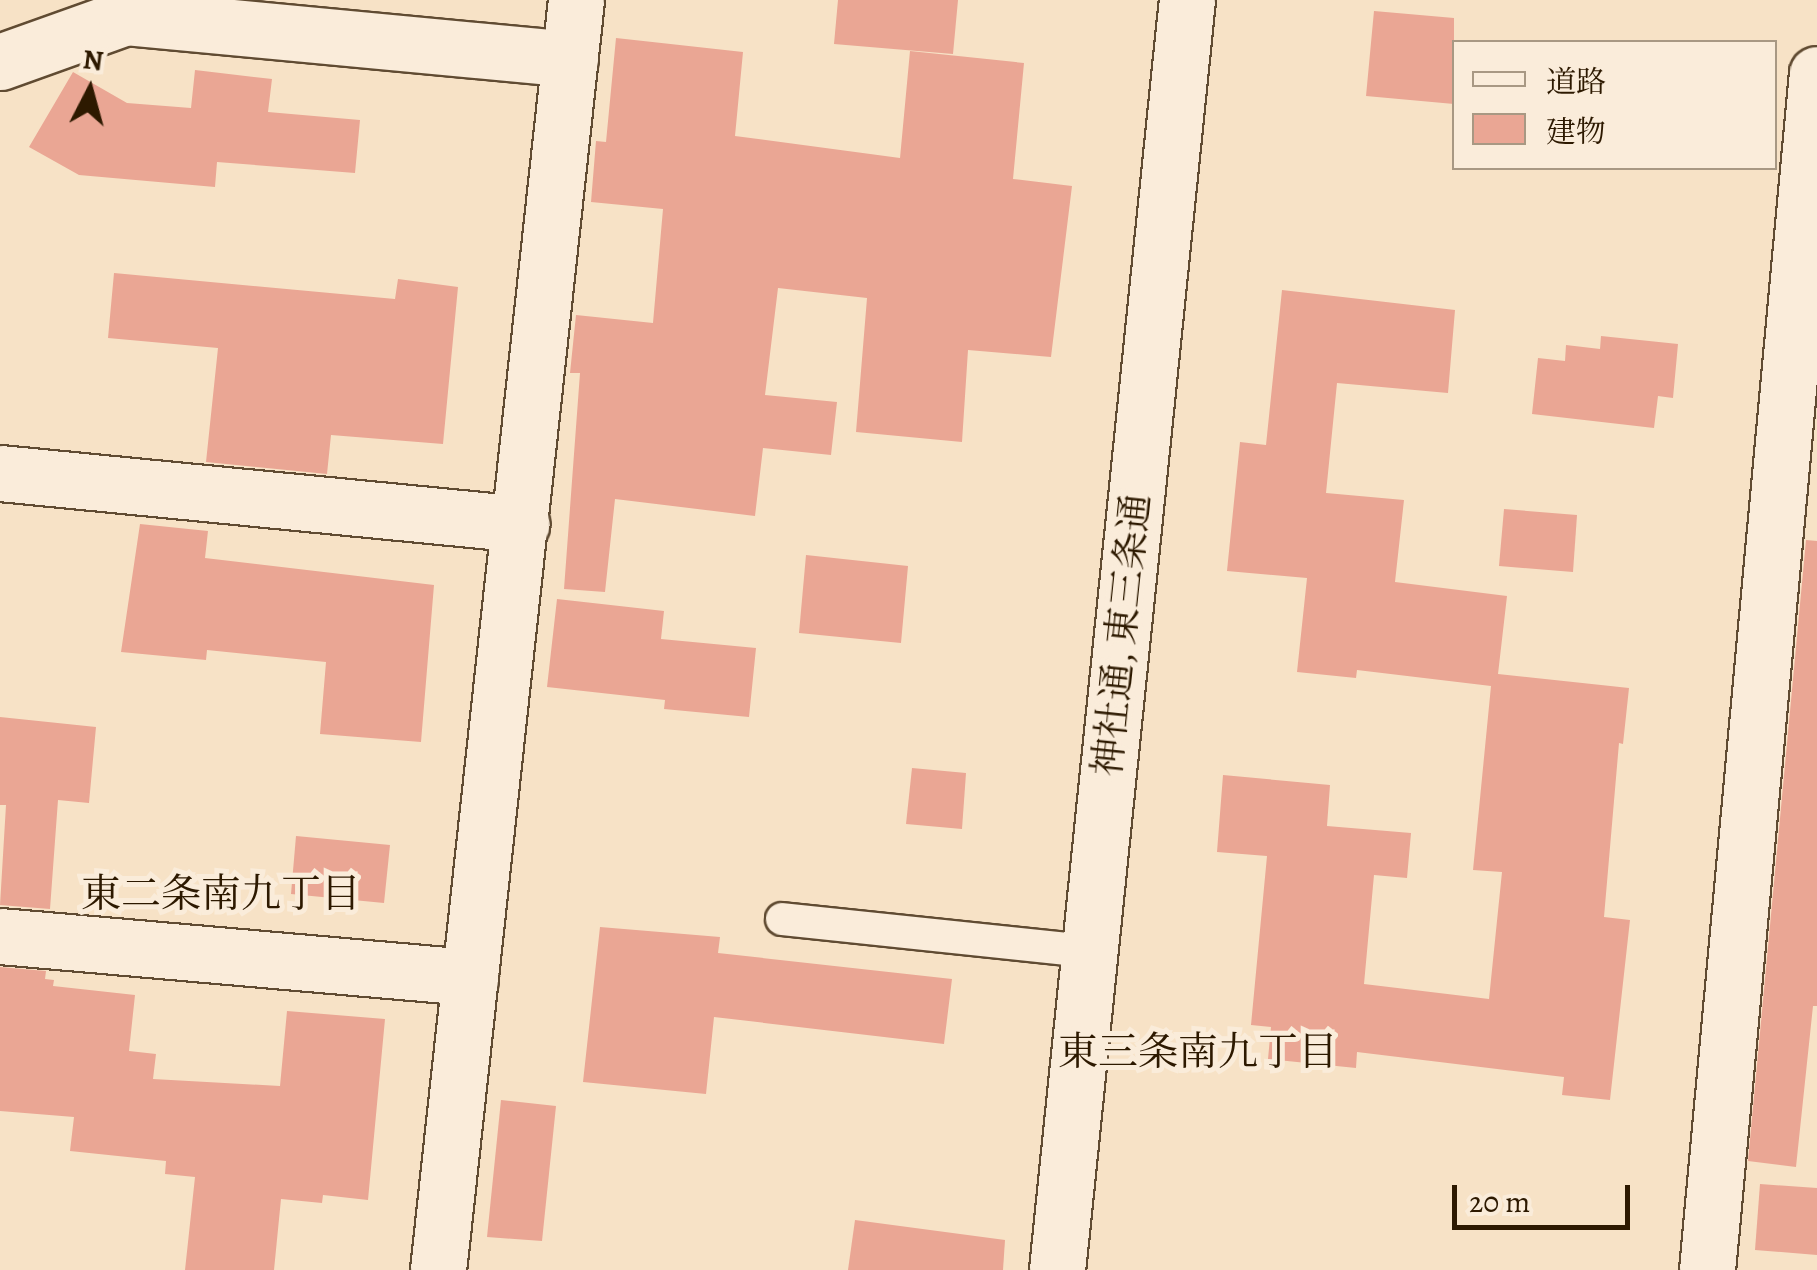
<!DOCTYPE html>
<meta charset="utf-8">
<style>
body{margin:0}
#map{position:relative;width:1817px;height:1270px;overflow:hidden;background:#f7e2c6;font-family:Alegreya,"Noto Serif JP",serif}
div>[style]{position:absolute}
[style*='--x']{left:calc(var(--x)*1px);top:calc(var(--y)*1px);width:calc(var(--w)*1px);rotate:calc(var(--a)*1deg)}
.building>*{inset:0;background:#eaa694}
.roads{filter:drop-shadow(2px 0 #604b32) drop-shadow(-2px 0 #604b32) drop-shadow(0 2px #604b32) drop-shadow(0 -2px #604b32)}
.lane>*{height:32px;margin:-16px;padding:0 16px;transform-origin:16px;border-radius:16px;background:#faecda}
.street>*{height:55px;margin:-27.5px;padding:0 27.5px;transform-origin:27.5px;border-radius:27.5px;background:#faecda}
.secondary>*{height:55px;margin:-27.5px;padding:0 27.5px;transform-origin:27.5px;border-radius:27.5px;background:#faecda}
span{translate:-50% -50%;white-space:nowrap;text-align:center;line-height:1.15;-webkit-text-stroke:10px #faecda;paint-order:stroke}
.street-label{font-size:38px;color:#2d1900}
.neighbourhood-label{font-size:40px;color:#2d1900}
.legend{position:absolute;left:1452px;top:40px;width:325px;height:130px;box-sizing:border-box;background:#faecda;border:2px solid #a89883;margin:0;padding:12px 18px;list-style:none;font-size:30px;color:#2d1900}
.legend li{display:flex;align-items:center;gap:20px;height:50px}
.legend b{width:50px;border:2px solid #a89883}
.north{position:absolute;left:40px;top:40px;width:100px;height:100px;-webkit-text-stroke:8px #faecda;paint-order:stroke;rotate:6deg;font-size:28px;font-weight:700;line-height:40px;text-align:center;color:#2d1900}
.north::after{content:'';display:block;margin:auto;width:35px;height:45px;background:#2d1900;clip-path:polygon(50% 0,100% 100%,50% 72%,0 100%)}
.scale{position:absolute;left:1452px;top:1185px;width:178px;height:45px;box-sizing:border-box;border:5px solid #2d1900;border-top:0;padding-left:12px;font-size:30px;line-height:35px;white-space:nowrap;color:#2d1900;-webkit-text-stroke:8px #faecda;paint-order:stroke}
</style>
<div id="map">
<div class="building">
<i style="clip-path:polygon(838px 0,958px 0,953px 54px,834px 44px)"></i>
<i style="clip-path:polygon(1374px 11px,1454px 18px,1454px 104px,1366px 96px)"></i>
<i style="clip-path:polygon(616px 38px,743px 52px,735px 136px,900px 158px,910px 51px,1024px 63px,1013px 179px,1072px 186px,1051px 357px,968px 350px,962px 442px,856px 432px,867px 298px,778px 288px,765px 395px,837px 402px,831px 455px,763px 448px,755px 516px,615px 499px,605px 592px,564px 589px,580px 373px,570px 373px,576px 315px,653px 323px,663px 209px,591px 202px,596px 141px,606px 142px)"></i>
<i style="clip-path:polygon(195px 70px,272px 79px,268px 112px,360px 120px,355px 173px,217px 162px,215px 187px,79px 175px,29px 147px,73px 72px,127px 103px,191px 108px)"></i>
<i style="clip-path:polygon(114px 273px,395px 299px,398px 279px,458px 287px,443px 444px,331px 435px,327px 474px,206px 462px,218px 348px,108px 338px)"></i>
<i style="clip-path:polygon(1282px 290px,1455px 310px,1448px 393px,1337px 383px,1326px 493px,1404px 500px,1395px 582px,1507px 596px,1498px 674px,1629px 688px,1623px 744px,1619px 743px,1604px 917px,1630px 920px,1610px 1100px,1562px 1095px,1564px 1077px,1357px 1052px,1356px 1068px,1268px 1059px,1271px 1027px,1251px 1025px,1267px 856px,1217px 852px,1223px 775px,1330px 785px,1327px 826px,1411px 833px,1407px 878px,1374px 875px,1364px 984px,1489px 999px,1502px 872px,1473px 870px,1491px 686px,1357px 670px,1356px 678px,1297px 672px,1307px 578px,1227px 571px,1240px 442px,1266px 445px)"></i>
<i style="clip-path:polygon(1601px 336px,1678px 344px,1673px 398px,1658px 396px,1654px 428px,1532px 414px,1538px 358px,1565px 361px,1566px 345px,1600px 349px)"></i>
<i style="clip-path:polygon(1504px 509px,1577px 515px,1573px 572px,1499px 566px)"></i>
<i style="clip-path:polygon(140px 524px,208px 531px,205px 558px,434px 585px,421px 742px,320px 734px,326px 662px,207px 650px,206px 660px,121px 652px)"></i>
<i style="clip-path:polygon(1806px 540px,1817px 541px,1817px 1006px,1813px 1006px,1796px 1167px,1748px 1161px)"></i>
<i style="clip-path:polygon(806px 555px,908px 566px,901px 643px,799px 633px)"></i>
<i style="clip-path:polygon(557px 599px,664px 611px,661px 639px,756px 648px,749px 717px,664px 709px,665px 700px,547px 687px)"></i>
<i style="clip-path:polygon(0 717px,96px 727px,89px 803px,58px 800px,50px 909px,0 905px,6px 805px,0 805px)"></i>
<i style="clip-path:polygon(912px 768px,966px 773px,962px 829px,906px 824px)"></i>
<i style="clip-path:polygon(296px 836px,390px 845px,384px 903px,291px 894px)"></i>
<i style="clip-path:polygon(600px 927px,720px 937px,718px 953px,952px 979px,944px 1044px,714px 1017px,706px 1094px,583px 1082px)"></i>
<i style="clip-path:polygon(0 967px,46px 971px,45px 979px,54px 980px,53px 986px,135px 995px,129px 1051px,156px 1054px,153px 1079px,280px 1086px,287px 1011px,385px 1019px,368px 1200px,323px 1195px,322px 1203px,281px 1199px,274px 1270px,185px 1270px,195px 1177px,165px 1174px,166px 1161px,70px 1151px,74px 1117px,0 1111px)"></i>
<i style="clip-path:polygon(501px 1100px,556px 1106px,542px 1241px,487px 1237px)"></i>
<i style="clip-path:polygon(1760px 1184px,1817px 1188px,1817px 1255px,1755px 1250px)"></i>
<i style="clip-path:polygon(855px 1220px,1005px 1240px,1003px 1270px,848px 1270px)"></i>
</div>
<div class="roads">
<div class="lane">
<i style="--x:782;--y:919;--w:309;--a:6"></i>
</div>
<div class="street">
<i style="--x:0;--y:62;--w:134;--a:-19.7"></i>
<i style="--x:126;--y:17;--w:446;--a:5.4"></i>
<i style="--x:0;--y:473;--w:524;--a:5.58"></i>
<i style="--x:0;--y:936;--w:472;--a:5"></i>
<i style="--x:438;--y:1270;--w:1277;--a:-83.8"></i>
<i style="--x:1707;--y:1270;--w:1201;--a:-84.75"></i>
</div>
<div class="secondary">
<i style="--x:1057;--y:1270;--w:1277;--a:-84.16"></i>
</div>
</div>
<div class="street-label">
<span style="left:1122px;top:635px;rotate:-84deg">神社通, 東三条通</span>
</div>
<div class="neighbourhood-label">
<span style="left:221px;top:894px">東二条南九丁目</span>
<span style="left:1198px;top:1052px">東三条南九丁目</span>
</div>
<ul class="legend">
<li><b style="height:12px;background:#faecda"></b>道路</li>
<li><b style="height:28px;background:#eaa694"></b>建物</li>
</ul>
<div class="north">N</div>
<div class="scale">20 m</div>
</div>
